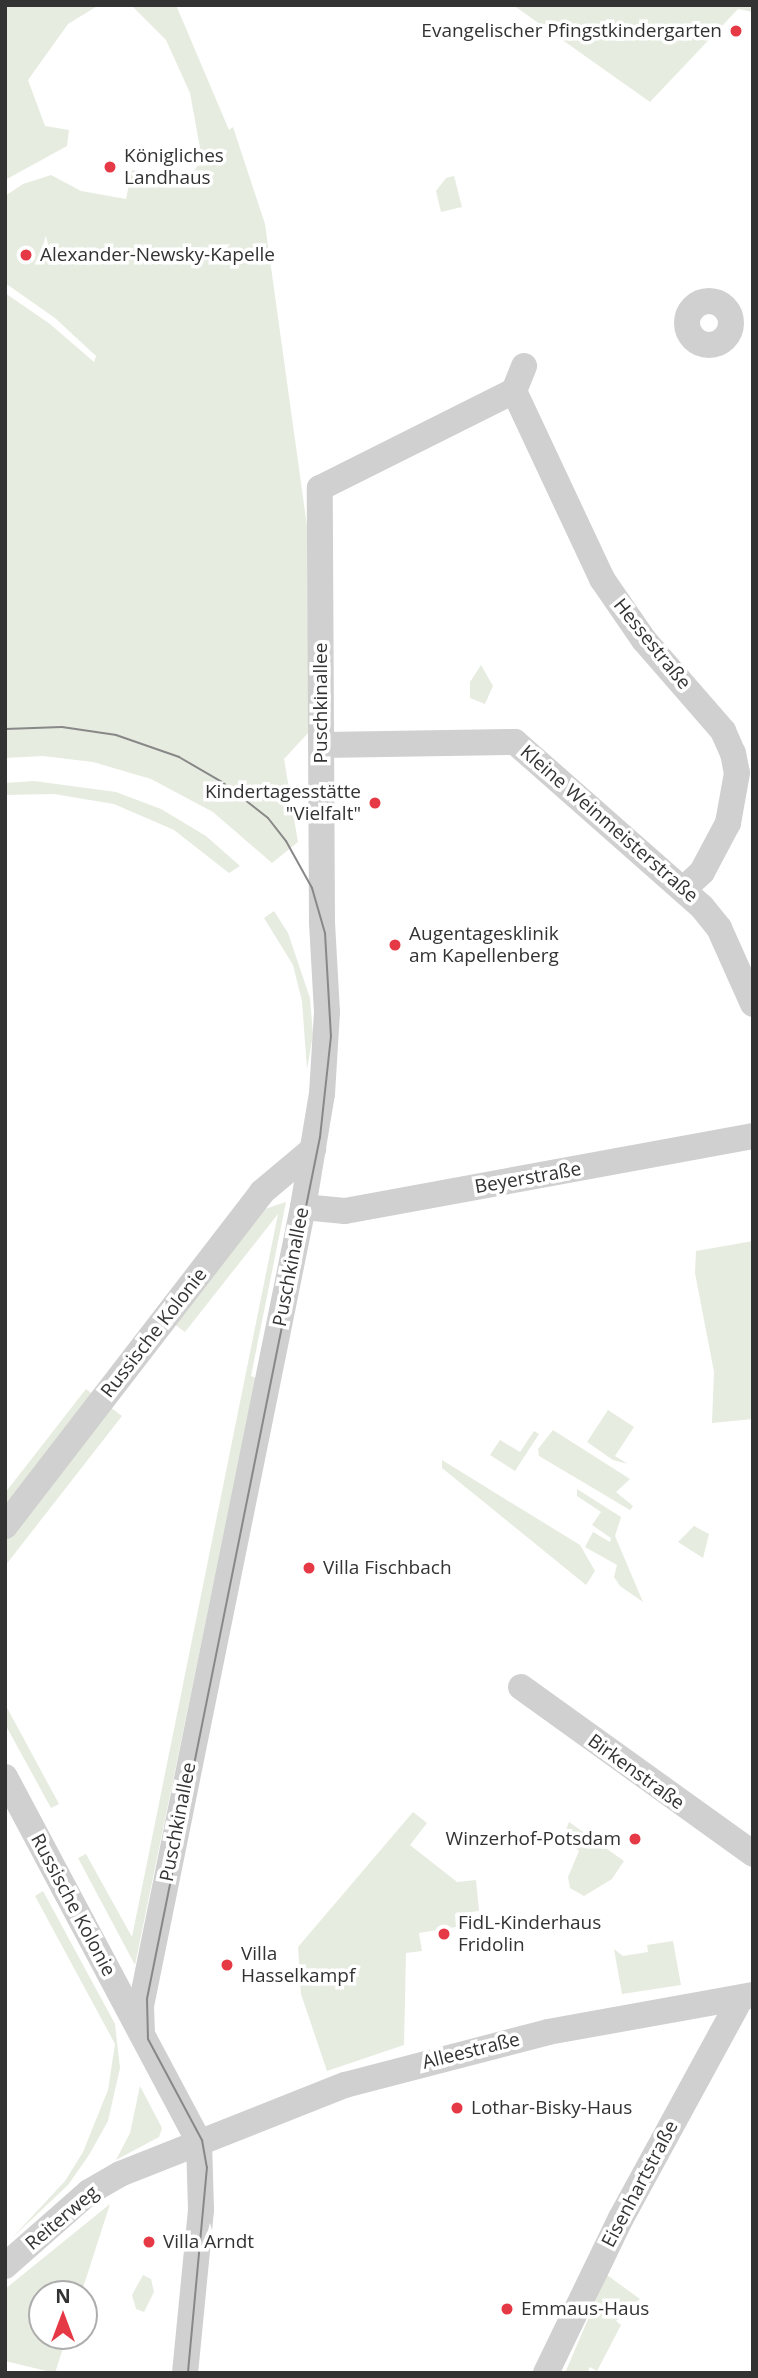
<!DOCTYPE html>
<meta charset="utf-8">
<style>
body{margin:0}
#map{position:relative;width:758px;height:2378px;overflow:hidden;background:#fff;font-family:"Open Sans",sans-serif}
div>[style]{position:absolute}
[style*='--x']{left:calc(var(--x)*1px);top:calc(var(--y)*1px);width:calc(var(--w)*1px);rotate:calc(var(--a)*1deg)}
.green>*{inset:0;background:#e6ecdf}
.minor>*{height:26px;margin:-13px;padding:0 13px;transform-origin:13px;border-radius:13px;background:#d0d0d0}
.minor>.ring{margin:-13px;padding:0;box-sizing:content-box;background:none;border:26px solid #d0d0d0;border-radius:50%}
.tram>*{height:2px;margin:-1px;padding:0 1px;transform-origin:1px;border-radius:1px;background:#888}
.dots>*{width:19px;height:19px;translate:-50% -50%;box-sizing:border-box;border:4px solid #fff;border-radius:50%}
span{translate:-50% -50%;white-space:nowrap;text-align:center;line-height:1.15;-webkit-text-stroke:7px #fff;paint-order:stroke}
.poi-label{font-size:19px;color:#333}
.right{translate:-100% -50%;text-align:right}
.left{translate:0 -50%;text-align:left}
.street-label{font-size:19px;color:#333}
.frame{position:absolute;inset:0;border:7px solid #333;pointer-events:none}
.north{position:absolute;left:28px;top:2280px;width:70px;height:70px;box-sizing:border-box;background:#fff;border:2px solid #adadad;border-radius:50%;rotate:0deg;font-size:19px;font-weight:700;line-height:28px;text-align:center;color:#333}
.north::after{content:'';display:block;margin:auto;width:24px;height:32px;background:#e63946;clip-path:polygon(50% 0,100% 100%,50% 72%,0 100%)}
</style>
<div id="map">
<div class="green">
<i style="clip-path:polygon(5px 5px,99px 5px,68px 24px,28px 80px,45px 126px,69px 130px,67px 146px,5px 180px)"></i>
<i style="clip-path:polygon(131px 5px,176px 5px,229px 130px,233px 127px,265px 224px,307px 526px,309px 732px,284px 759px,298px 842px,272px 863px,213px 812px,151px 779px,93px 762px,43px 756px,5px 758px,5px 293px,50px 324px,94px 362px,96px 356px,55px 318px,5px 283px,5px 196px,23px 184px,51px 175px,81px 191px,126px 199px,132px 170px,170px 176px,194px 171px,202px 159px,190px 93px,166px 40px)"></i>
<i style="clip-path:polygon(513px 5px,753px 5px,753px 12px,738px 9px,650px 102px)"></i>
<i style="clip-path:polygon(454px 176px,462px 207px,441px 212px,436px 191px,446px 178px)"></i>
<i style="clip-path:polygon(481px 665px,493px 686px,485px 704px,470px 698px,470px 682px)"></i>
<i style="clip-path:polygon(34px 781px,116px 792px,161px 809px,206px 836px,240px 866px,229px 873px,174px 830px,114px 804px,54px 794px,5px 795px,5px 783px)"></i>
<i style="clip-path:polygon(274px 911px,288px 933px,310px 998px,313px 1035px,307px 1069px,302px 1001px,293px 965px,264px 918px)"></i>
<i style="clip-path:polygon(286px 1202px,251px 1376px,256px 1378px,135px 1965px,78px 1858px,86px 1854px,132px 1937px,278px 1214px,185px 1332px,174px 1324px,262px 1210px)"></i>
<i style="clip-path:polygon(753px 1241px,753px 1419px,712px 1423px,714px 1372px,695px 1273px,696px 1251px)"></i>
<i style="clip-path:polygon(86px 1389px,96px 1397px,5px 1516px,5px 1493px)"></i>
<i style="clip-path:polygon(110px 1407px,122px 1416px,5px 1566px,5px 1541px)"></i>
<i style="clip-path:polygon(608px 1410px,634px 1427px,615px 1456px,628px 1464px,613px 1460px,587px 1442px)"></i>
<i style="clip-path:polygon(553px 1430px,630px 1479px,616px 1492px,633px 1506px,630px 1510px,539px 1456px,538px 1449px)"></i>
<i style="clip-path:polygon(534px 1431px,539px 1434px,515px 1471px,490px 1455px,500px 1440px,520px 1452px)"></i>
<i style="clip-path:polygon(442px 1460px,580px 1545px,595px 1571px,586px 1585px,442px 1468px)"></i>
<i style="clip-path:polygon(577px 1489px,621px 1517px,615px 1536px,643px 1602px,620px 1586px,614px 1577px,617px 1565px,585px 1547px,593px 1532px,610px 1542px,611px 1538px,592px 1525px,601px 1512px,577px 1496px)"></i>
<i style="clip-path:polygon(694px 1526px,709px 1534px,703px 1558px,678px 1542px)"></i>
<i style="clip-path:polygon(5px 1704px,59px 1804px,51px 1808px,5px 1724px)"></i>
<i style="clip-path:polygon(413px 1812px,427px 1823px,410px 1845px,457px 1882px,476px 1880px,479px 1911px,455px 1914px,456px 1927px,419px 1933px,422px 1951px,406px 1953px,404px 2045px,327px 2071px,301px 1994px,298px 1947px)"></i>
<i style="clip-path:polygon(569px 1822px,624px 1861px,612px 1879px,584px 1896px,570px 1888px,568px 1877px,579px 1851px,563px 1838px)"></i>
<i style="clip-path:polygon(43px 1891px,115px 2024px,120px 2068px,108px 2121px,89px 2155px,68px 2185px,12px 2238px,65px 2181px,83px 2152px,108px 2090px,115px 2044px,35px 1896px)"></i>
<i style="clip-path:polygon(673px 1941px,681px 1985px,622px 1994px,614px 1949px,623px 1956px,648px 1952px,647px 1945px)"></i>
<i style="clip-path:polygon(140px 2086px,162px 2128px,159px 2137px,116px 2160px,130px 2133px)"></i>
<i style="clip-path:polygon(110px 2204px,81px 2294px,42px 2294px,42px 2336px,67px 2336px,55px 2373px,5px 2361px,5px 2289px)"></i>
<i style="clip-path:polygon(143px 2275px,151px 2279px,154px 2292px,144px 2312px,136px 2309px,132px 2295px)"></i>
<i style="clip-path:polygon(607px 2275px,640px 2299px,616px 2321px,621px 2325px,597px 2371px,590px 2367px,587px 2373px,565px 2373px)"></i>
</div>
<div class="minor">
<i class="ring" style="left:687px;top:301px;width:18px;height:18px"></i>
<i style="--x:514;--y:391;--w:208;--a:64.9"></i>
<i style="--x:602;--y:579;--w:74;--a:55.5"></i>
<i style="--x:644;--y:640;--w:121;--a:49"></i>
<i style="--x:723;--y:731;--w:24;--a:66"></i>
<i style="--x:733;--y:753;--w:20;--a:79"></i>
<i style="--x:737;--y:773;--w:51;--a:100.2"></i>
<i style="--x:728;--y:823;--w:55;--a:118"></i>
<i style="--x:702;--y:872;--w:26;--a:137"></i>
<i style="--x:322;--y:745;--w:193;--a:-0.9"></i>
<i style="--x:515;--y:742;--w:249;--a:41.4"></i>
<i style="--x:702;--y:907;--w:27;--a:51"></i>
<i style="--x:719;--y:928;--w:83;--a:65.9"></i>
<i style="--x:303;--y:1207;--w:42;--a:5.4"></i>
<i style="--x:345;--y:1211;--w:415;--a:-10.4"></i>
<i style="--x:5;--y:1526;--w:421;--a:-52.4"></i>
<i style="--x:262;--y:1192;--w:67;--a:-40.1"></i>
<i style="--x:521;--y:1687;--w:286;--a:35.7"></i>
<i style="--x:5;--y:1777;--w:413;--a:62"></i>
<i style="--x:199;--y:2142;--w:68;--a:88.3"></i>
<i style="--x:201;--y:2210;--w:164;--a:95.6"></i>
<i style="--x:142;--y:2034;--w:28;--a:-92"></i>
<i style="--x:141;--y:2006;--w:815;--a:-78.54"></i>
<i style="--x:303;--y:1207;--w:115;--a:-80.5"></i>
<i style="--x:322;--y:1094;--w:82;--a:-86.5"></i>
<i style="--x:327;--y:1012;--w:89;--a:-93.2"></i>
<i style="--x:322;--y:923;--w:435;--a:-90.3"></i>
<i style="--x:320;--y:488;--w:217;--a:-26.6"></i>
<i style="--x:514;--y:391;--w:27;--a:-68"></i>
<i style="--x:5;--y:2266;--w:112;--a:-41.4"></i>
<i style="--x:89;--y:2192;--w:36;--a:-30"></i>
<i style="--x:120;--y:2174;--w:242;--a:-21.6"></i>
<i style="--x:345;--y:2085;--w:210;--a:-14.6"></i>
<i style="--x:548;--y:2032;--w:208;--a:-10.2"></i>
<i style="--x:546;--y:2373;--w:172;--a:-64.2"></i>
<i style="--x:621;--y:2218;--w:251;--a:-61.4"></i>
</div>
<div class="tram">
<i style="--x:5;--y:729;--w:57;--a:-2"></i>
<i style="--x:62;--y:727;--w:55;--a:8.4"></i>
<i style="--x:116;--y:735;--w:67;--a:19.2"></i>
<i style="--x:179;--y:757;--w:50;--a:30.2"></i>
<i style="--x:222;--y:782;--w:58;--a:38"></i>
<i style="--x:268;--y:818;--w:29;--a:52"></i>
<i style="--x:286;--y:841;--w:54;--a:61"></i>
<i style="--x:312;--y:888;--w:47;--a:73.9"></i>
<i style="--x:325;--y:933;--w:103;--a:86.7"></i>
<i style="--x:331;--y:1036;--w:102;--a:96.2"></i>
<i style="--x:320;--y:1137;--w:879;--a:101.35"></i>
<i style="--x:147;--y:1999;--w:40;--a:88.6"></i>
<i style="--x:148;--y:2039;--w:115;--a:61.9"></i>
<i style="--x:202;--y:2140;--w:27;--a:80"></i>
<i style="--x:207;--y:2167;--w:207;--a:95.3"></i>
</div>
<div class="dots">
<i style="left:736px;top:31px;background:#e63946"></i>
<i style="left:110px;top:167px;background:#e63946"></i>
<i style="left:26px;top:255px;background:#e63946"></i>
<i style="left:375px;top:803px;background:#e63946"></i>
<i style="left:395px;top:945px;background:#e63946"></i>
<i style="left:309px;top:1568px;background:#e63946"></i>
<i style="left:635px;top:1839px;background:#e63946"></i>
<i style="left:444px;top:1934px;background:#e63946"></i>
<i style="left:227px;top:1965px;background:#e63946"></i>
<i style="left:457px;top:2108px;background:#e63946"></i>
<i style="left:149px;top:2242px;background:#e63946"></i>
<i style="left:507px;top:2309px;background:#e63946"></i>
</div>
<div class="poi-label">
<span class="right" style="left:722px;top:31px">Evangelischer Pfingstkindergarten</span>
<span class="left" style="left:124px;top:167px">Königliches<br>Landhaus</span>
<span class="left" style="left:40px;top:255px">Alexander-Newsky-Kapelle</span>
<span class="right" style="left:361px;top:803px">Kindertagesstätte<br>"Vielfalt"</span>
<span class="left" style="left:409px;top:945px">Augentagesklinik<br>am Kapellenberg</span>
<span class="left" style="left:323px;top:1568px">Villa Fischbach</span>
<span class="right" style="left:621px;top:1839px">Winzerhof-Potsdam</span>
<span class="left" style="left:458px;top:1934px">FidL-Kinderhaus<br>Fridolin</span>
<span class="left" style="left:241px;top:1965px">Villa<br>Hasselkampf</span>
<span class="left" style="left:471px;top:2108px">Lothar-Bisky-Haus</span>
<span class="left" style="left:163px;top:2242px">Villa Arndt</span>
<span class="left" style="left:521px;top:2309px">Emmaus-Haus</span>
</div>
<div class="street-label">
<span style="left:652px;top:644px;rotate:51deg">Hessestraße</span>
<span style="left:321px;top:703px;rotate:-90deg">Puschkinallee</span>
<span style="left:609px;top:824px;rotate:41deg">Kleine Weinmeisterstraße</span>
<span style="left:528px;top:1178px;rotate:-10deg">Beyerstraße</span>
<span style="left:291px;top:1267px;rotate:-79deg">Puschkinallee</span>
<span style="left:154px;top:1333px;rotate:-52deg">Russische Kolonie</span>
<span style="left:636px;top:1772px;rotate:36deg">Birkenstraße</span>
<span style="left:178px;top:1822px;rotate:-79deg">Puschkinallee</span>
<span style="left:73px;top:1905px;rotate:62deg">Russische Kolonie</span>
<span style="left:471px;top:2051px;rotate:-14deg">Alleestraße</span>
<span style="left:640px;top:2184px;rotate:-62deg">Eisenhartstraße</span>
<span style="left:62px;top:2218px;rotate:-40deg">Reiterweg</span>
</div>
<div class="frame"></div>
<div class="north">N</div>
</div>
